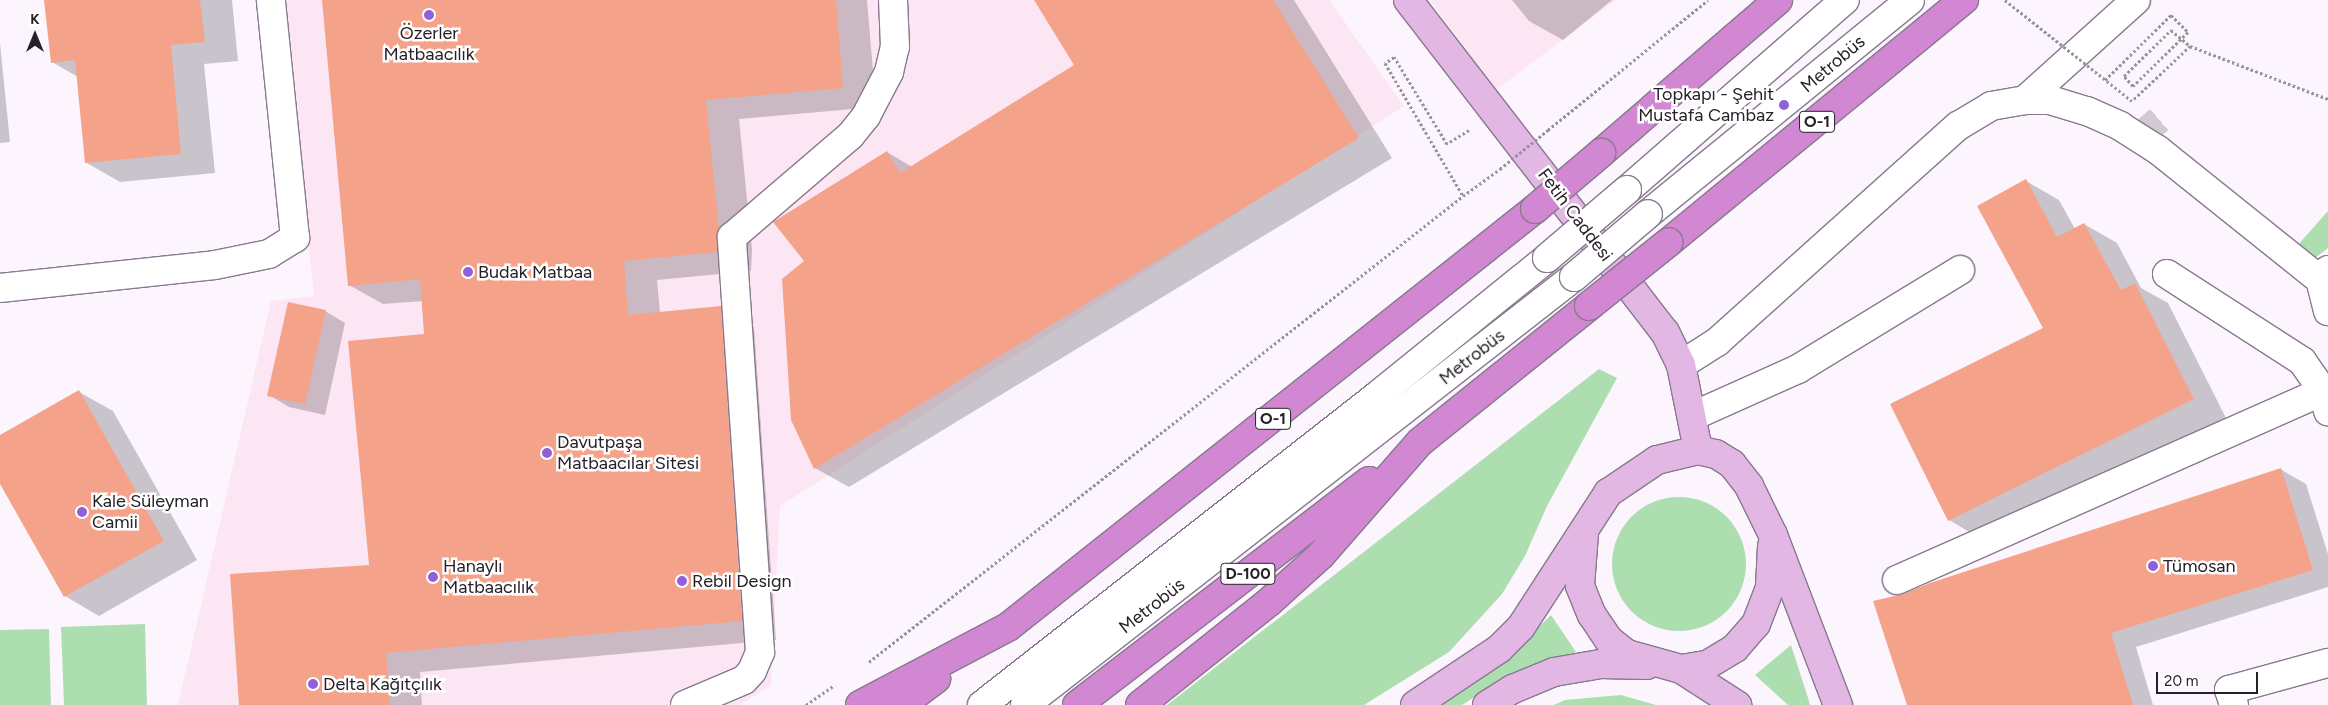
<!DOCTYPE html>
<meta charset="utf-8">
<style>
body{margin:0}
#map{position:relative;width:2328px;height:705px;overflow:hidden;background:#fcf5fe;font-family:Figtree,sans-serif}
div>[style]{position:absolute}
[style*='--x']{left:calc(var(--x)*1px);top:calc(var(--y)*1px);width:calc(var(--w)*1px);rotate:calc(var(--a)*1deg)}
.industrial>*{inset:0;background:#fde6f3}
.green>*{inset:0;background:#addeb0}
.round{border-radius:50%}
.shadow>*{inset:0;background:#0003}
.building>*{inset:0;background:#f4a38a}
.minor-tunnel>*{height:28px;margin-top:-14px;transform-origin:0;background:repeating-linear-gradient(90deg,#d1cad3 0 28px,transparent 0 42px)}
.path>*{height:3px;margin-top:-1.5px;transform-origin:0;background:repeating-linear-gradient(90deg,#99939b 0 2.5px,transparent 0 5px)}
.roads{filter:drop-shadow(1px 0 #88798e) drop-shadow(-1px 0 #88798e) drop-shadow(0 1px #88798e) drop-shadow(0 -1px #88798e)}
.minor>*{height:28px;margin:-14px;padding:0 14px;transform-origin:14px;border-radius:14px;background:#fff}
.major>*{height:28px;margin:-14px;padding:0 14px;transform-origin:14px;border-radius:14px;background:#e3b7e4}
.highway>*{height:28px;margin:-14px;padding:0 14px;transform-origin:14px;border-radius:14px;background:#d187d2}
.path-bridge>*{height:3px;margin-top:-1.5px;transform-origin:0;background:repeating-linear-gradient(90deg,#99939b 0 2.5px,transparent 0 5px)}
.bridges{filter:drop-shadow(1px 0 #88798e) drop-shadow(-1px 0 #88798e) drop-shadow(0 1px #88798e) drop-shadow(0 -1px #88798e)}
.minor-bridge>*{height:28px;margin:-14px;padding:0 14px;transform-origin:14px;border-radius:14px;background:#fff}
.highway-bridge>*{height:28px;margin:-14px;padding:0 14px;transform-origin:14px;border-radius:14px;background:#d187d2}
.dots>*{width:14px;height:14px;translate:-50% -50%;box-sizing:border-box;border:2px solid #fff;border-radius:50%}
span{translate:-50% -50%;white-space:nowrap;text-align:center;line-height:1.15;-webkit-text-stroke:5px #fff;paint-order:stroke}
.shield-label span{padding:1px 4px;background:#fff;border:1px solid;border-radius:4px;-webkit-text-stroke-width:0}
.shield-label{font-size:16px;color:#262028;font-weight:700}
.poi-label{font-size:18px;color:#262028}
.right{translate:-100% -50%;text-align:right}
.left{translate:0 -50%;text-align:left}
.street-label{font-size:18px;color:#262028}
.north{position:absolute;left:10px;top:10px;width:50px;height:50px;-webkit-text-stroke:4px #fff;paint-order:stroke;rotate:0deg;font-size:14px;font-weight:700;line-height:20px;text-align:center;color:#262028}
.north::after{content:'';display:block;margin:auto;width:18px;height:22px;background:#262028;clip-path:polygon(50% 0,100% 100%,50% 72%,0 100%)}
.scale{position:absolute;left:2156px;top:672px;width:102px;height:22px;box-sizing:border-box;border:2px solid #262028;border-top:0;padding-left:6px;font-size:15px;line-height:18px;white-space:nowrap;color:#262028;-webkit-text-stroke:4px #fff;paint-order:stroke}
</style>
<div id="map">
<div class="industrial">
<i style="clip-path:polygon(281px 0,1329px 0,1404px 106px,780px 506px,771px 686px,739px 705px,178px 705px,271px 301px,314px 296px)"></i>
<i style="clip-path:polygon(1430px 0,1616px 0,1496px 90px)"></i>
</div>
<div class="green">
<i style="clip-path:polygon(2328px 211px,2328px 248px,2315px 258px,2297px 246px)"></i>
<i style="clip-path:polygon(1599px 369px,1617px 378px,1547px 506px,1525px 556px,1502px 594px,1449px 652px,1364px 705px,1167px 705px)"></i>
<i class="round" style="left:1612px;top:497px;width:134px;height:134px"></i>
<i style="clip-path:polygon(1551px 615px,1576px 652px,1508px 676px,1462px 705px,1440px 705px,1503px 662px)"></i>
<i style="clip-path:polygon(145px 624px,147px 705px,64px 705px,61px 627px)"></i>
<i style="clip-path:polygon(49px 629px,51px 705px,0 705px,0 630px)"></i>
<i style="clip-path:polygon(1791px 645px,1808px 698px,1810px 705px,1788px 705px,1755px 675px)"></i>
<i style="clip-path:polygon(1621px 695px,1656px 705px,1554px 705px,1565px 700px)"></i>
</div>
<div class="shadow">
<i style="clip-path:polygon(46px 0,232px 0,238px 61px,204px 64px,215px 173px,120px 182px,87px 163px,78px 77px,52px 62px)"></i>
<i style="clip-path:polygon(323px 0,867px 0,876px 107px,739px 119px,752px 249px,751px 271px,657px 280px,660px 313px,721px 308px,754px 327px,776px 640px,420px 672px,422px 705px,241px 705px,370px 566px,425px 335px,423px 301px,383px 304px,349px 285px)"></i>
<i style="clip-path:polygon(1035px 0,1294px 0,1392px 158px,849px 487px,815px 468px,806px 261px,887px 152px,912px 167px,1076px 66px)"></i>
<i style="clip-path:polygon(1512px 0,1612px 0,1563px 40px,1529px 21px)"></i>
<i style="clip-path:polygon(0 43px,10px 142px,0 143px)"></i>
<i style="clip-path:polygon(2026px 181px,2059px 200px,2075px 229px,2084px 224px,2117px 243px,2141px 288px,2168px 303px,2226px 418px,1981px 539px,1949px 520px,2045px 329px)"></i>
<i style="clip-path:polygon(325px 311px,345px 323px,325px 415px,289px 407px,269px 395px)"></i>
<i style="clip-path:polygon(79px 392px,113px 411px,197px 560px,99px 616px,65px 596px,0 482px,0 436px)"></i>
<i style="clip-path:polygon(2280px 469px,2306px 484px,2328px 554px,2328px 587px,2136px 647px,2153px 705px,1908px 705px,1904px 595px)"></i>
</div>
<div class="building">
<i style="clip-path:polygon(44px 0,200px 0,205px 42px,171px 45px,181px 154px,85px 163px,75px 60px,51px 63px)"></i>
<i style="clip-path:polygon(322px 0,836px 0,843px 88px,706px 100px,719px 229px,717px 252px,624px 261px,628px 315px,721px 306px,742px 621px,386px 653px,390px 705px,239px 705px,230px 574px,369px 565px,348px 341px,424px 334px,420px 279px,348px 286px)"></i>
<i style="clip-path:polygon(1034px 0,1273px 0,1359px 138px,814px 469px,791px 420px,782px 279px,804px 261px,773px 222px,887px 151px,900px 173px,1074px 65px)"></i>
<i style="clip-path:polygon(2026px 179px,2057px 237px,2084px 223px,2121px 290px,2135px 283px,2194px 399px,1948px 521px,1890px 404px,2043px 328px,1977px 206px)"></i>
<i style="clip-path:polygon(288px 302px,326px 310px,305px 404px,267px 396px)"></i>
<i style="clip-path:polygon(79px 390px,164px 541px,64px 597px,0 484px,0 435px)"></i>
<i style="clip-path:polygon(2281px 468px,2313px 570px,2111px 633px,2133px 705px,1907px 705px,1873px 601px,1903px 594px,1930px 583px)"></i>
</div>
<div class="minor-tunnel">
<i style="--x:2138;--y:138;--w:29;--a:-41"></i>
</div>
<div class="path">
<i style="--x:2171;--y:30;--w:25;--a:40"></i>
<i style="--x:2190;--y:46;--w:148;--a:21"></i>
<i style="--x:2134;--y:99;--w:77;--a:-43.4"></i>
<i style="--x:1469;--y:130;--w:26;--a:148"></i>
<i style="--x:1447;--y:144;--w:102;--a:-121.3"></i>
<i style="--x:1394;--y:57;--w:11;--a:146"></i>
<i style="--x:1385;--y:63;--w:154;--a:59.6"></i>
<i style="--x:1463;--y:196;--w:46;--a:-36.1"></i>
<i style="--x:1548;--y:130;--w:206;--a:-39.1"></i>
<i style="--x:869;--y:662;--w:755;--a:-38.11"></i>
<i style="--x:806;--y:705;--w:35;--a:-35"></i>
</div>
<div class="roads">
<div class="minor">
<i style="--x:2025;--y:100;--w:149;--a:-42"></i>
<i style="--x:1627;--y:190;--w:289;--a:-41.1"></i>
<i style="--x:1648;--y:214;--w:338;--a:-39.2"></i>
<i style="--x:2328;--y:270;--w:18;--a:109"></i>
<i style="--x:2322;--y:287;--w:25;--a:76"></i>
<i style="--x:2167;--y:274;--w:161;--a:32.8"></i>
<i style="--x:2302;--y:361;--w:37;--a:55"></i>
<i style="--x:2323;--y:391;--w:21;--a:76"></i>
<i style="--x:0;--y:288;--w:216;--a:-6.1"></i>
<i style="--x:215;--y:265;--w:55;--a:-11.5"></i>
<i style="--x:269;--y:254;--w:31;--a:-32"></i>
<i style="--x:295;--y:238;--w:239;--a:-95.8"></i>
<i style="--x:1681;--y:365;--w:43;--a:-32.6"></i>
<i style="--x:1717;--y:342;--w:324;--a:-41.9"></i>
<i style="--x:1958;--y:126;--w:39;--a:-31"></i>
<i style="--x:1991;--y:106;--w:35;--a:-10"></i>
<i style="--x:2025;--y:100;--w:25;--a:0"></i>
<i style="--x:2050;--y:100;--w:39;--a:17"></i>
<i style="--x:2087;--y:111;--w:36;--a:24"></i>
<i style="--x:2120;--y:126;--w:45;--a:32.3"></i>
<i style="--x:2158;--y:150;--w:211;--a:38.7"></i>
<i style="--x:1693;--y:416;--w:115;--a:-24.1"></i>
<i style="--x:1798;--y:369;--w:190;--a:-31.4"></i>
<i style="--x:1897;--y:580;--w:466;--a:-23.9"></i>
<i style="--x:685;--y:705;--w:64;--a:-23"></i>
<i style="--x:744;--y:680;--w:12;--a:-48"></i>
<i style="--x:752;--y:671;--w:21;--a:-67"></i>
<i style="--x:760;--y:652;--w:416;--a:-93.9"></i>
<i style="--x:732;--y:237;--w:155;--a:-40.6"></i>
<i style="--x:850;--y:136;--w:26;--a:-51"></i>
<i style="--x:866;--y:116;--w:50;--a:-62.4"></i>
<i style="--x:889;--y:72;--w:26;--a:-77"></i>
<i style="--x:895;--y:47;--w:47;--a:-92.4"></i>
<i style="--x:982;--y:705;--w:503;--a:-38.05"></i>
<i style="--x:1378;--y:395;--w:218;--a:-39"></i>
<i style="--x:1025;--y:705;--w:696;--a:-37.94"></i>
<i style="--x:2234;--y:705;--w:16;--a:-108"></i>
<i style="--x:2229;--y:690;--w:103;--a:-15.3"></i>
</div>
<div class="major">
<i style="--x:1408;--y:0;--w:420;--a:52.3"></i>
<i style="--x:1665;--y:332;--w:37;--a:64"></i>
<i style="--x:1681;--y:365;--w:87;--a:78.7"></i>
<i style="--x:1584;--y:534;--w:52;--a:94.4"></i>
<i style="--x:1580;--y:586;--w:31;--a:68"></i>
<i style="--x:1592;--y:615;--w:30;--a:56"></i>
<i style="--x:1609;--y:640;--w:23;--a:38"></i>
<i style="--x:1627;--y:654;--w:56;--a:15.5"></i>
<i style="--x:1681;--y:669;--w:26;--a:-9"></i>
<i style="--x:1707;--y:665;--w:33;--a:-31"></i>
<i style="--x:1735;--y:648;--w:32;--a:-49"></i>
<i style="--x:1756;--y:624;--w:40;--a:-69"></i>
<i style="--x:1770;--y:587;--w:41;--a:-87.2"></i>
<i style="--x:1681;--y:669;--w:67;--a:32.7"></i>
<i style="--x:1415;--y:705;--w:101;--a:-33.7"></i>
<i style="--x:1499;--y:649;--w:31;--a:-45"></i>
<i style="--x:1521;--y:627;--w:160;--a:-57"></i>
<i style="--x:1608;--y:493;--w:59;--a:-34"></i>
<i style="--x:1657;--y:460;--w:42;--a:-13.7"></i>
<i style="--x:1698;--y:450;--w:18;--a:13"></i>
<i style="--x:1716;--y:454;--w:19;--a:32"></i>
<i style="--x:1732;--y:464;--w:28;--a:52"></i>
<i style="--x:1749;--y:486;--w:55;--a:63.9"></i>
<i style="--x:1773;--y:535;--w:182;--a:69.1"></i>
<i style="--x:1487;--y:705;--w:31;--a:-32"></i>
<i style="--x:1513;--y:689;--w:44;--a:-22.5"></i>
<i style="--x:1554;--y:672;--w:48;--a:-9.7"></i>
<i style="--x:1601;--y:664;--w:46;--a:1.2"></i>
</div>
<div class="highway">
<i style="--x:1601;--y:153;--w:234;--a:-40.8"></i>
<i style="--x:1669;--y:242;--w:382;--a:-39.4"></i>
<i style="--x:860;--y:705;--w:167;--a:-27.8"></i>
<i style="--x:1008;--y:627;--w:673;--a:-38.42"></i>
<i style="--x:901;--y:705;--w:44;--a:-36.6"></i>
<i style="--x:1077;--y:705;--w:368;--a:-37.5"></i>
<i style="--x:1140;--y:705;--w:165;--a:-38.6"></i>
<i style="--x:1269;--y:602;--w:70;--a:-42.1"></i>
<i style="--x:1321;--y:555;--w:150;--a:-48.8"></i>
<i style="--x:1420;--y:442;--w:217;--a:-38.8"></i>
</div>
</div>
<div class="path-bridge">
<i style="--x:2005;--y:0;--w:162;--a:38.5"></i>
<i style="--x:2105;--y:80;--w:93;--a:-44.6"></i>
<i style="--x:2171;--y:15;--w:24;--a:45"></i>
<i style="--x:2188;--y:32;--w:77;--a:135.5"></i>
<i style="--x:2133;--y:86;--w:13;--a:-132"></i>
<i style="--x:2124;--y:76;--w:66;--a:-44.4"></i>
<i style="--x:1500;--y:169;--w:62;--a:-39.1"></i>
</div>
<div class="bridges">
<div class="minor-bridge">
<i style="--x:1547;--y:258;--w:105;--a:-40.4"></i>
<i style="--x:1574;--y:277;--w:97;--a:-40.4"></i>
</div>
<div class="highway-bridge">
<i style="--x:1535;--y:209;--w:87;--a:-40.3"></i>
<i style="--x:1589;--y:306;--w:102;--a:-38.7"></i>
</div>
</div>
<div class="dots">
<i style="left:429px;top:15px;background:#9160d9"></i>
<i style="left:1784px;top:105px;background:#9160d9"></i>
<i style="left:468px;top:272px;background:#9160d9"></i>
<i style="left:547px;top:453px;background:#9160d9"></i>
<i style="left:82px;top:512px;background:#9160d9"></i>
<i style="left:2153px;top:566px;background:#9160d9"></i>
<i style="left:433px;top:577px;background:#9160d9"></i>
<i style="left:682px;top:581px;background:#9160d9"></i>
<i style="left:313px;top:684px;background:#9160d9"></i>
</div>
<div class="shield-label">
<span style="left:1817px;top:122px">O-1</span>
<span style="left:1273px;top:419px">O-1</span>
<span style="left:1248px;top:574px">D-100</span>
</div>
<div class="poi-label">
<span style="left:429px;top:44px">Özerler<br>Matbaacılık</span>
<span class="right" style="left:1774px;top:105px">Topkapı - Şehit<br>Mustafa Cambaz</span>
<span class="left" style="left:478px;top:272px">Budak Matbaa</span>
<span class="left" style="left:557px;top:453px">Davutpaşa<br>Matbaacılar Sitesi</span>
<span class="left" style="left:92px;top:512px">Kale Süleyman<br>Camii</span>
<span class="left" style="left:2163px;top:566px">Tümosan</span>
<span class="left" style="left:443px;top:577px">Hanaylı<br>Matbaacılık</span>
<span class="left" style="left:692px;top:581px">Rebil Design</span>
<span class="left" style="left:323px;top:684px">Delta Kağıtçılık</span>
</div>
<div class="street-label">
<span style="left:1833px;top:64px;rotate:-40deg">Metrobüs</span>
<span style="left:1575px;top:215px;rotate:53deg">Fetih Caddesi</span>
<span style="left:1472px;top:357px;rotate:-38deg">Metrobüs</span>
<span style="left:1152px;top:606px;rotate:-38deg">Metrobüs</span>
</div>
<div class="north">K</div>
<div class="scale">20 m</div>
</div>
